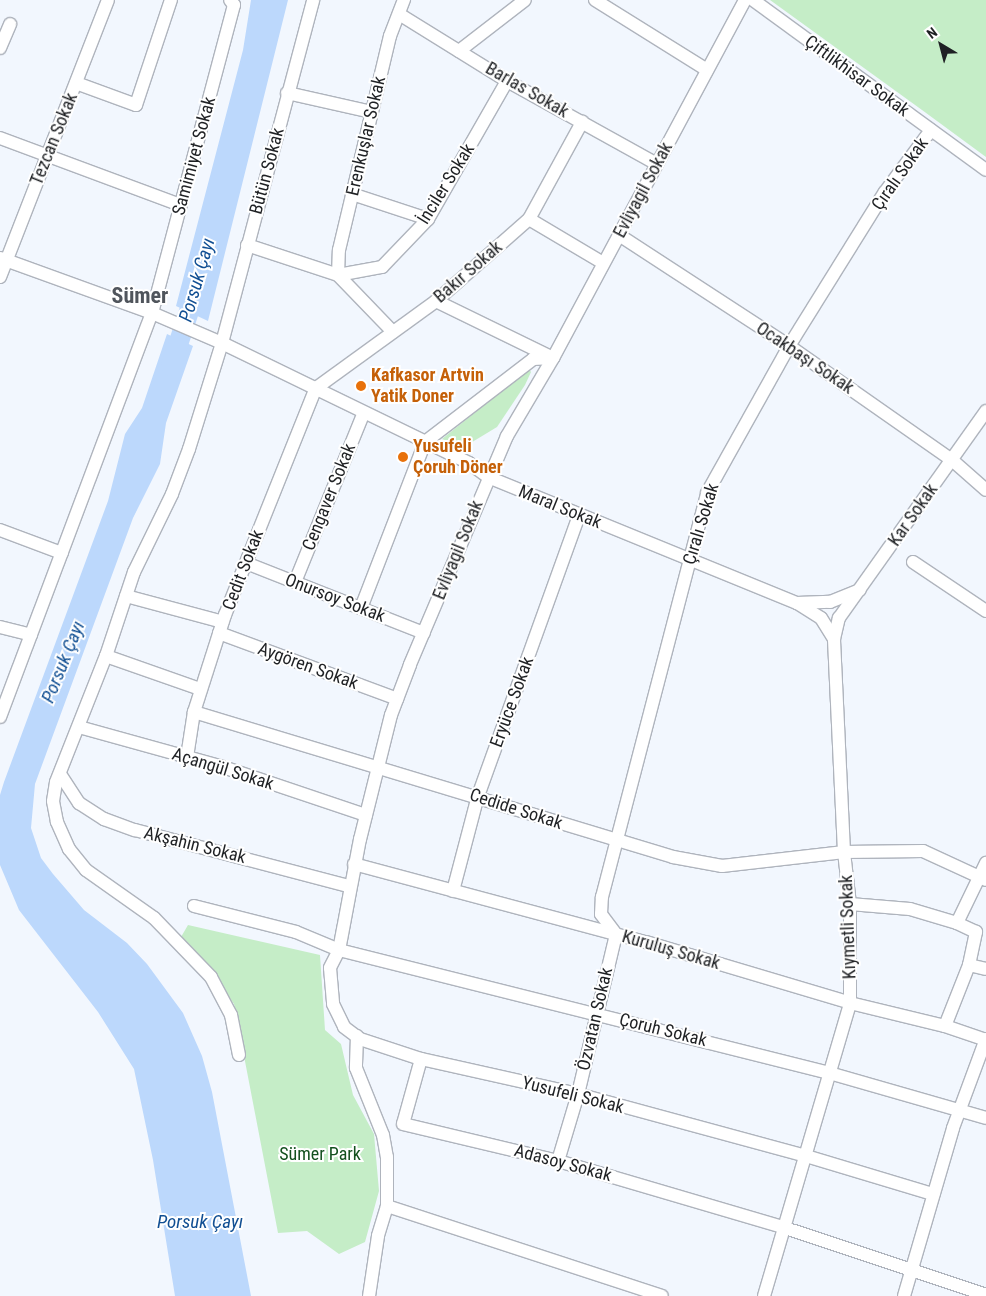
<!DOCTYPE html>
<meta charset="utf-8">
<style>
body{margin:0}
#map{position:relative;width:986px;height:1296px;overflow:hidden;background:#f2f7fe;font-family:"Roboto Condensed",sans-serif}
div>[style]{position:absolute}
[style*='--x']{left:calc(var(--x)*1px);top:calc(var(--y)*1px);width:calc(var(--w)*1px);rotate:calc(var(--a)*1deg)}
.green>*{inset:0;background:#c5edc7}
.water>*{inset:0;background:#bcd8fc}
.river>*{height:20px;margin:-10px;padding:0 10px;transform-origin:10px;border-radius:10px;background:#bcd8fc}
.roads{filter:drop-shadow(1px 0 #afb4bd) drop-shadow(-1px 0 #afb4bd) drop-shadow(0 1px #afb4bd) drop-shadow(0 -1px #afb4bd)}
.minor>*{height:12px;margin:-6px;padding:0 6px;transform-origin:6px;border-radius:6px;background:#fff}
.dots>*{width:14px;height:14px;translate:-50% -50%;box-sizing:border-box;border:2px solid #fff;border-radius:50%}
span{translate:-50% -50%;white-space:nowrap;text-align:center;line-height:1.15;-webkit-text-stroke:4px #fff;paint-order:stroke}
.street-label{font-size:18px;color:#1f2124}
.food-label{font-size:18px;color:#c56008;font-weight:700}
.left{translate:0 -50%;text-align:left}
.park-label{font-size:18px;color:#13501e}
.water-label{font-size:19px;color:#114f93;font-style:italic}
.district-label{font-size:22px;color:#50555c;font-weight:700}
.north{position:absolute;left:916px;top:20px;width:50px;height:50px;-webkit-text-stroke:4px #fff;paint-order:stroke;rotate:323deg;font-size:14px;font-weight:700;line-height:20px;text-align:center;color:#1f2124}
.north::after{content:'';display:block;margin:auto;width:18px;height:22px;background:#1f2124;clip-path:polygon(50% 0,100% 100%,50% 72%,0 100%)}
</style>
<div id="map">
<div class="green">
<i style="clip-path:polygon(770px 0,986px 0,986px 157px,922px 110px)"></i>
<i style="clip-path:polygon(529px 369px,531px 372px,525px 385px,497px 427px,464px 447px,442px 439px)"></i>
<i style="clip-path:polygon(188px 925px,320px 955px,325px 1030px,341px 1044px,353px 1095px,374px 1134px,379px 1191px,365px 1242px,339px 1254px,307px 1231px,278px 1233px,234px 1004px,203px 961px,181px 937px)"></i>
</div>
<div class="water">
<i style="clip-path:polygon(251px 0,288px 0,208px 321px,176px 306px,243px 50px)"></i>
<i style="clip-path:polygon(167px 334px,193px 346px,166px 423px,160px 464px,133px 518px,35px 784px,31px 828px,41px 858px,53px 874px,84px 910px,127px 943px,147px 964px,183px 1013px,202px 1056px,212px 1092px,251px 1296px,175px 1296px,153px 1160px,134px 1069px,98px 1012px,19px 910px,0 865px,0 795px,4px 782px,108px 501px,125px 434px,142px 408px)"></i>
</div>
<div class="river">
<i style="--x:171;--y:366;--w:83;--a:-71.8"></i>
</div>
<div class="roads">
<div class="minor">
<i style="--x:595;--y:0;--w:132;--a:32"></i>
<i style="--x:745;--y:0;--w:406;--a:118.2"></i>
<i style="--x:553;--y:358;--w:91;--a:120.5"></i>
<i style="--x:507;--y:436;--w:249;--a:113"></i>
<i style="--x:410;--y:665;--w:53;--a:110.8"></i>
<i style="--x:391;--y:715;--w:128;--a:104"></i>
<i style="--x:360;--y:839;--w:113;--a:100.7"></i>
<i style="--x:339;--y:950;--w:20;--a:117"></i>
<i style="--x:330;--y:968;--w:36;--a:85"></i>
<i style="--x:333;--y:1004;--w:25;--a:64"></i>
<i style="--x:344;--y:1027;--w:20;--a:37"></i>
<i style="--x:360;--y:1039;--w:64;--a:18.2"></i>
<i style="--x:421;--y:1059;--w:161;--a:12.6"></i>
<i style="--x:578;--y:1094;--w:236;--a:15.2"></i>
<i style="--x:806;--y:1156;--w:133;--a:16.7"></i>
<i style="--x:753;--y:0;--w:288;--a:36.1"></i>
<i style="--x:399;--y:14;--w:127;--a:31.8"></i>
<i style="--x:507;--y:81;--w:171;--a:29"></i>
<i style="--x:0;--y:48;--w:26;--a:-67"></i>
<i style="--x:459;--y:51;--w:83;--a:-37.7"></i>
<i style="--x:76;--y:83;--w:64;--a:20.1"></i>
<i style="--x:136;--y:105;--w:111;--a:-71.6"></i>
<i style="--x:287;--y:93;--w:87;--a:12.6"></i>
<i style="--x:0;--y:138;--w:192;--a:20.4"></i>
<i style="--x:352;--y:194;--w:80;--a:18.2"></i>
<i style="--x:529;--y:219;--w:86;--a:30.7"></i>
<i style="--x:619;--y:235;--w:203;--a:33.1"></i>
<i style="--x:789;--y:346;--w:199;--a:35"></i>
<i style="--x:952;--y:460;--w:45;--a:41.4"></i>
<i style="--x:247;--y:245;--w:96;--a:18.2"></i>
<i style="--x:338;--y:275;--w:79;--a:46"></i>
<i style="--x:0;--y:258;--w:162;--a:19.9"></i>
<i style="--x:152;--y:313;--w:76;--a:23.2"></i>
<i style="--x:222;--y:343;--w:275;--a:25.9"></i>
<i style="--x:469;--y:463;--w:24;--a:36"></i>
<i style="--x:488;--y:477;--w:334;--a:22.2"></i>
<i style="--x:797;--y:603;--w:28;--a:32"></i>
<i style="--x:821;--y:618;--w:25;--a:58"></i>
<i style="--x:338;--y:275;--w:25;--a:-88"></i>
<i style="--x:339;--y:250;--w:220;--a:-76.6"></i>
<i style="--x:390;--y:36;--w:39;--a:-69"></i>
<i style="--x:338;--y:275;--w:45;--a:-10.3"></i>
<i style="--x:382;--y:267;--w:66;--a:-46.2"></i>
<i style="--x:428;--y:219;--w:159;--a:-60.2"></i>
<i style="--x:0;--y:277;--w:297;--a:-68.7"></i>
<i style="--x:436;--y:301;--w:130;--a:26"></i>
<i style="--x:425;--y:442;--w:136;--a:-37.5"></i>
<i style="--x:533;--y:359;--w:20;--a:-3"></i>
<i style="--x:0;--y:530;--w:66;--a:20.4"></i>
<i style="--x:913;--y:562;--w:88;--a:33.9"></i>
<i style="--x:246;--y:563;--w:191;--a:21.5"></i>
<i style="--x:295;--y:582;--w:183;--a:-67.9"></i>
<i style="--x:126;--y:596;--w:100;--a:15"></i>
<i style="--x:797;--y:603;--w:33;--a:-2"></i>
<i style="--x:830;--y:602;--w:32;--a:-22"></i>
<i style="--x:361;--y:608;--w:178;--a:-68.9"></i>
<i style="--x:0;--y:627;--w:32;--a:14"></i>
<i style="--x:219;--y:633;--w:190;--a:20.3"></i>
<i style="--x:106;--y:656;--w:100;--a:19.3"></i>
<i style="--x:194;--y:712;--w:500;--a:16.84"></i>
<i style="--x:673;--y:857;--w:50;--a:10.4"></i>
<i style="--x:722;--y:866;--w:123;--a:-6.5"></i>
<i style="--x:844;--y:852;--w:79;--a:-0.7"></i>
<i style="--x:923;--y:851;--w:69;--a:24.7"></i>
<i style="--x:0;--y:717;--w:432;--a:-69.4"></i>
<i style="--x:152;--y:313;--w:319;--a:-75.1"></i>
<i style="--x:234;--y:5;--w:6;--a:-129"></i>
<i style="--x:79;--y:727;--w:146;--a:15.5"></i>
<i style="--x:220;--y:766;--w:154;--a:18.6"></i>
<i style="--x:187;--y:757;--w:46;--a:-81.2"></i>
<i style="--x:194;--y:712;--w:102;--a:-72.3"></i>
<i style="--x:225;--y:615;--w:245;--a:-68.2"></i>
<i style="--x:316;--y:388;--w:148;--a:-35.9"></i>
<i style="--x:436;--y:301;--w:124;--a:-41.4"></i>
<i style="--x:529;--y:219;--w:111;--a:-61.3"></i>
<i style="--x:60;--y:774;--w:35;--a:57"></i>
<i style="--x:79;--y:803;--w:30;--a:33"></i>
<i style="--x:104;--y:819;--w:33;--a:20"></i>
<i style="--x:135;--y:830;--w:221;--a:14.7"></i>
<i style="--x:354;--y:864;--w:302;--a:15"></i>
<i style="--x:646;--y:942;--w:213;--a:16.6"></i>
<i style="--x:850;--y:1003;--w:98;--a:13.6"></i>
<i style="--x:945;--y:1026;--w:43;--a:18.9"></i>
<i style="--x:453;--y:891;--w:98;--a:-75.3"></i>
<i style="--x:478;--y:796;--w:299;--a:-70.2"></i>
<i style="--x:850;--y:904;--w:60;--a:4.8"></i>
<i style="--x:910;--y:909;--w:49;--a:16.6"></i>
<i style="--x:957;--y:923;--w:67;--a:-64.2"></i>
<i style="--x:194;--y:906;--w:105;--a:14.3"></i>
<i style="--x:296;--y:932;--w:47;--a:22.7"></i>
<i style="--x:339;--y:950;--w:505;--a:14.09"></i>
<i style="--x:829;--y:1073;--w:163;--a:16"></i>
<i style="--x:616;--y:934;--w:25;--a:-127"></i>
<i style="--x:601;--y:914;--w:17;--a:-87"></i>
<i style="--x:602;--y:897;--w:417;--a:-75.4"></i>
<i style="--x:707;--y:493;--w:168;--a:-60.8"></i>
<i style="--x:789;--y:346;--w:181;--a:-58.1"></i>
<i style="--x:885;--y:192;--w:77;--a:-53.4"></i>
<i style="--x:969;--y:965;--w:17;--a:13"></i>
<i style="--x:945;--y:1026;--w:66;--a:-68.5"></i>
<i style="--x:969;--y:965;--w:34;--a:-78"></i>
<i style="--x:976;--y:932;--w:21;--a:-155"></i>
<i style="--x:357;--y:1036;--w:32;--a:92"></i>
<i style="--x:356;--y:1068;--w:72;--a:68.1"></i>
<i style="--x:383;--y:1135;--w:22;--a:80"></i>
<i style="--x:387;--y:1157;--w:49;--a:90"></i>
<i style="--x:387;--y:1206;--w:31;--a:107"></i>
<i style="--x:378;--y:1236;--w:61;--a:98.5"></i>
<i style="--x:239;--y:1055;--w:41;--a:-101.3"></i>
<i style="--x:231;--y:1015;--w:43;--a:-117.8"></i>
<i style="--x:211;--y:977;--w:82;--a:-134"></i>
<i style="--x:154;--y:918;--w:83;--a:-144.8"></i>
<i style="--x:86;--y:870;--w:27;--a:-129"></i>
<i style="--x:69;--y:849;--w:30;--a:-114"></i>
<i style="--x:57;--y:822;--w:21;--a:-101"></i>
<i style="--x:53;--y:801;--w:19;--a:-81"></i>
<i style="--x:56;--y:782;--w:136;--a:-68.4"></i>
<i style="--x:106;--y:656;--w:89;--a:-71.6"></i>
<i style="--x:134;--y:572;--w:87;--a:-64"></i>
<i style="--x:172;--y:494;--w:48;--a:-69.3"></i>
<i style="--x:189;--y:449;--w:111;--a:-72.7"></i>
<i style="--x:222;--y:343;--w:355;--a:-75.1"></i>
<i style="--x:421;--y:1059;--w:67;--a:105.5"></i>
<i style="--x:403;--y:1124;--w:159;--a:13.4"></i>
<i style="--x:558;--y:1161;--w:237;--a:16.4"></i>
<i style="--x:785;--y:1228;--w:212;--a:18.4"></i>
<i style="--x:558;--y:1161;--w:70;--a:-73.4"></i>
<i style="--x:578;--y:1094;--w:164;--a:-76.6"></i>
<i style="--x:387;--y:1206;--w:289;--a:18.1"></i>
<i style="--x:764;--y:1296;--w:305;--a:-73.6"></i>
<i style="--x:850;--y:1003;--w:99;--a:-90"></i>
<i style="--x:850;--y:904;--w:52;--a:-96.6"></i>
<i style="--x:844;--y:852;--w:213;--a:-92.7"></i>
<i style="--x:834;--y:639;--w:22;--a:-77"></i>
<i style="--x:839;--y:618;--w:254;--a:-54.6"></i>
<i style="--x:904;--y:1296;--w:175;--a:-73.7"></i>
<i style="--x:953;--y:1128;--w:95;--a:-69.7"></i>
</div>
</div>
<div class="dots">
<i style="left:361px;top:386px;background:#e8710a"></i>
<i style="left:403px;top:457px;background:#e8710a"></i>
</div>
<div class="street-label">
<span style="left:857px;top:76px;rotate:36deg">Çiftlikhisar Sokak</span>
<span style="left:527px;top:90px;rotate:30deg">Barlas Sokak</span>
<span style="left:366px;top:136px;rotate:-77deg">Erenkuşlar Sokak</span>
<span style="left:54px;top:139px;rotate:-68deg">Tezcan Sokak</span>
<span style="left:194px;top:156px;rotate:-75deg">Samimiyet Sokak</span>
<span style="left:267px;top:171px;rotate:-75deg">Bütün Sokak</span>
<span style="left:900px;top:174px;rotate:-55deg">Çıralı Sokak</span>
<span style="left:446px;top:184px;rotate:-58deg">İnciler Sokak</span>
<span style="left:643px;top:190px;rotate:-62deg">Evliyagil Sokak</span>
<span style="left:468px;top:272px;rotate:-41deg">Bakır Sokak</span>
<span style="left:805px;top:358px;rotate:34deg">Ocakbaşı Sokak</span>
<span style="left:329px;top:497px;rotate:-68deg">Cengaver Sokak</span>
<span style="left:560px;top:507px;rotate:22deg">Maral Sokak</span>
<span style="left:913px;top:515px;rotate:-55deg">Kar Sokak</span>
<span style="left:701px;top:524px;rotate:-73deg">Çıralı Sokak</span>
<span style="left:458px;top:550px;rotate:-68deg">Evliyagil Sokak</span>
<span style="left:243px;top:570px;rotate:-69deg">Cedit Sokak</span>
<span style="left:335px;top:598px;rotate:21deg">Onursoy Sokak</span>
<span style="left:308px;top:666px;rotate:20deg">Aygören Sokak</span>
<span style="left:512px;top:702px;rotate:-70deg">Eryüce Sokak</span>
<span style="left:223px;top:769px;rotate:17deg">Açangül Sokak</span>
<span style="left:516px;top:809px;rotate:18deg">Cedide Sokak</span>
<span style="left:195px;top:845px;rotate:14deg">Akşahin Sokak</span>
<span style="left:848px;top:927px;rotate:-92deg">Kıymetli Sokak</span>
<span style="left:671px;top:950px;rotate:16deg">Kuruluş Sokak</span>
<span style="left:595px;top:1019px;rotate:-77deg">Özvatan Sokak</span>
<span style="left:663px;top:1030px;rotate:14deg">Çoruh Sokak</span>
<span style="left:573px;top:1095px;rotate:14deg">Yusufeli Sokak</span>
<span style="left:563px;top:1163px;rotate:15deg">Adasoy Sokak</span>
</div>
<div class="food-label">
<span class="left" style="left:371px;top:386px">Kafkasor Artvin<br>Yatik Doner</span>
<span class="left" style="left:413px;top:457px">Yusufeli<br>Çoruh Döner</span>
</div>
<div class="park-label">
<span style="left:320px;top:1154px">Sümer Park</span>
</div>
<div class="water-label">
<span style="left:197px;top:280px;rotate:-74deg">Porsuk Çayı</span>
<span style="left:63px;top:662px;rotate:-68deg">Porsuk Çayı</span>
<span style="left:200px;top:1222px">Porsuk Çayı</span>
</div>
<div class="district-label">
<span style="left:140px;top:296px">Sümer</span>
</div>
<div class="north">N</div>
</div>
